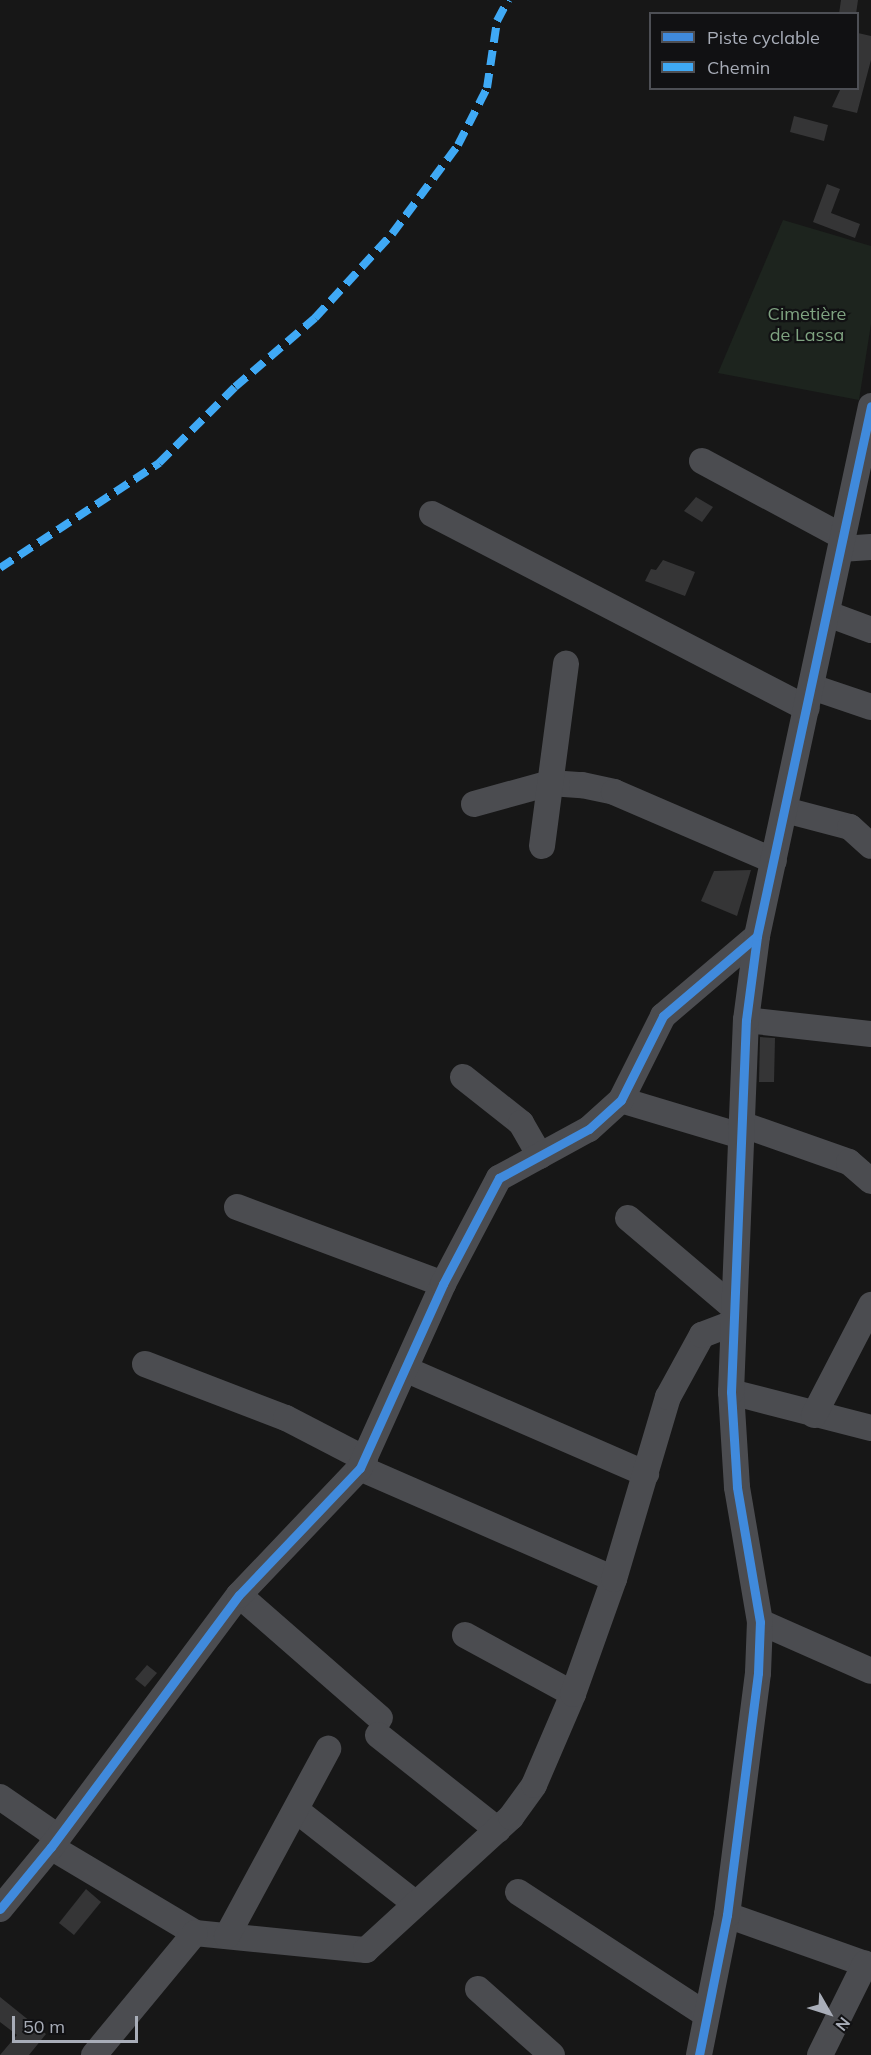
<!DOCTYPE html>
<meta charset="utf-8">
<style>
body{margin:0}
#map{position:relative;width:871px;height:2055px;overflow:hidden;background:#171717;font-family:Mulish,sans-serif}
div>[style]{position:absolute}
[style*='--x']{left:calc(var(--x)*1px);top:calc(var(--y)*1px);width:calc(var(--w)*1px);rotate:calc(var(--a)*1deg)}
.green>*{inset:0;background:#1d241e}
.building>*{inset:0;background:#353536}
.minor>*{height:26px;margin:-13px;padding:0 13px;transform-origin:13px;border-radius:13px;background:#4b4c50}
.quiet>*{height:8px;margin-top:-4px;transform-origin:0;background:repeating-linear-gradient(90deg,#3fa9f5 0 15px,transparent 0 23px)}
.cycleway>*{height:9px;margin:-4.5px;padding:0 4.5px;transform-origin:4.5px;border-radius:4.5px;background:#408adc}
span{translate:-50% -50%;white-space:nowrap;text-align:center;line-height:1.15;-webkit-text-stroke:4.5px #111113;paint-order:stroke}
.park-label{font-size:18px;color:#7fa381}
.legend{position:absolute;left:649px;top:12px;width:210px;height:78px;box-sizing:border-box;background:#111113;border:2px solid #4d4f55;margin:0;padding:8px 10px;list-style:none;font-size:18px;color:#a8adb8}
.legend li{display:flex;align-items:center;gap:12px;height:30px}
.legend b{width:30px;border:2px solid #4d4f55}
.north{position:absolute;left:799px;top:1983px;width:60px;height:60px;-webkit-text-stroke:4px #111113;paint-order:stroke;rotate:129deg;font-size:16px;font-weight:700;line-height:24px;text-align:center;color:#a8adb8}
.north::after{content:'';display:block;margin:auto;width:21px;height:27px;background:#a8adb8;clip-path:polygon(50% 0,100% 100%,50% 72%,0 100%)}
.scale{position:absolute;left:12px;top:2016px;width:126px;height:27px;box-sizing:border-box;border:3px solid #a8adb8;border-top:0;padding-left:8px;font-size:18px;line-height:21px;white-space:nowrap;color:#a8adb8;-webkit-text-stroke:4px #111113;paint-order:stroke}
</style>
<div id="map">
<div class="green">
<i style="clip-path:polygon(783px 220px,871px 246px,871px 324px,859px 400px,718px 373px)"></i>
</div>
<div class="building">
<i style="clip-path:polygon(841px 0,858px 0,856px 14px,839px 14px)"></i>
<i style="clip-path:polygon(858px 33px,871px 36px,871px 60px,857px 113px,832px 107px,841px 88px,858px 88px)"></i>
<i style="clip-path:polygon(794px 116px,828px 125px,824px 141px,790px 132px)"></i>
<i style="clip-path:polygon(827px 184px,840px 189px,831px 213px,860px 224px,855px 238px,813px 222px)"></i>
<i style="clip-path:polygon(696px 497px,713px 507px,702px 522px,684px 511px)"></i>
<i style="clip-path:polygon(663px 560px,695px 572px,685px 596px,645px 581px,651px 569px,656px 570px)"></i>
<i style="clip-path:polygon(751px 870px,737px 916px,701px 901px,714px 871px)"></i>
<i style="clip-path:polygon(760px 1037px,775px 1038px,774px 1082px,759px 1082px)"></i>
<i style="clip-path:polygon(147px 1665px,157px 1673px,145px 1687px,135px 1679px)"></i>
<i style="clip-path:polygon(86px 1889px,101px 1902px,74px 1935px,59px 1923px)"></i>
<i style="clip-path:polygon(0 1997px,46px 2034px,29px 2055px,0 2055px,17px 2035px,0 2022px)"></i>
</div>
<div class="minor">
<i style="--x:702;--y:461;--w:160;--a:28.3"></i>
<i style="--x:432;--y:514;--w:422;--a:27.4"></i>
<i style="--x:841;--y:549;--w:30;--a:-4"></i>
<i style="--x:828;--y:614;--w:46;--a:20.4"></i>
<i style="--x:812;--y:687;--w:62;--a:18.7"></i>
<i style="--x:474;--y:804;--w:79;--a:-15.4"></i>
<i style="--x:550;--y:783;--w:32;--a:4"></i>
<i style="--x:582;--y:785;--w:33;--a:12"></i>
<i style="--x:614;--y:792;--w:174;--a:23.3"></i>
<i style="--x:785;--y:810;--w:67;--a:14.7"></i>
<i style="--x:850;--y:827;--w:28;--a:42"></i>
<i style="--x:542;--y:846;--w:184;--a:-82.5"></i>
<i style="--x:746;--y:1020;--w:126;--a:6.4"></i>
<i style="--x:463;--y:1077;--w:74;--a:38.4"></i>
<i style="--x:521;--y:1123;--w:38;--a:60"></i>
<i style="--x:621;--y:1100;--w:125;--a:16.7"></i>
<i style="--x:741;--y:1124;--w:114;--a:19.4"></i>
<i style="--x:849;--y:1162;--w:29;--a:41"></i>
<i style="--x:237;--y:1207;--w:220;--a:20.5"></i>
<i style="--x:628;--y:1218;--w:138;--a:40.3"></i>
<i style="--x:145;--y:1364;--w:151;--a:21"></i>
<i style="--x:286;--y:1418;--w:89;--a:27.4"></i>
<i style="--x:405;--y:1369;--w:263;--a:23.5"></i>
<i style="--x:731;--y:1392;--w:145;--a:14.4"></i>
<i style="--x:814;--y:1415;--w:124;--a:-62.6"></i>
<i style="--x:360;--y:1468;--w:277;--a:23.6"></i>
<i style="--x:239;--y:1595;--w:187;--a:41.1"></i>
<i style="--x:760;--y:1622;--w:121;--a:23.8"></i>
<i style="--x:465;--y:1635;--w:123;--a:28.6"></i>
<i style="--x:378;--y:1735;--w:153;--a:38.4"></i>
<i style="--x:0;--y:1797;--w:70;--a:34.6"></i>
<i style="--x:296;--y:1810;--w:152;--a:38.1"></i>
<i style="--x:51;--y:1847;--w:168;--a:30.8"></i>
<i style="--x:195;--y:1933;--w:172;--a:5.7"></i>
<i style="--x:366;--y:1950;--w:197;--a:-42.5"></i>
<i style="--x:511;--y:1817;--w:39;--a:-54"></i>
<i style="--x:534;--y:1785;--w:99;--a:-66.8"></i>
<i style="--x:573;--y:1694;--w:122;--a:-70.4"></i>
<i style="--x:614;--y:1579;--w:190;--a:-73.5"></i>
<i style="--x:668;--y:1397;--w:71;--a:-61.3"></i>
<i style="--x:702;--y:1335;--w:33;--a:-21"></i>
<i style="--x:518;--y:1892;--w:225;--a:33.1"></i>
<i style="--x:0;--y:1909;--w:80;--a:-50.6"></i>
<i style="--x:51;--y:1847;--w:314;--a:-53.3"></i>
<i style="--x:239;--y:1595;--w:175;--a:-46.4"></i>
<i style="--x:360;--y:1468;--w:202;--a:-65.7"></i>
<i style="--x:443;--y:1284;--w:120;--a:-62.2"></i>
<i style="--x:499;--y:1178;--w:102;--a:-28.6"></i>
<i style="--x:589;--y:1129;--w:43;--a:-42.2"></i>
<i style="--x:621;--y:1100;--w:94;--a:-63.4"></i>
<i style="--x:663;--y:1016;--w:123;--a:-40.4"></i>
<i style="--x:727;--y:1915;--w:153;--a:19.5"></i>
<i style="--x:227;--y:1936;--w:213;--a:-61.6"></i>
<i style="--x:478;--y:1989;--w:99;--a:41.7"></i>
<i style="--x:94;--y:2055;--w:158;--a:-50.4"></i>
<i style="--x:699;--y:2055;--w:143;--a:-78.7"></i>
<i style="--x:727;--y:1915;--w:244;--a:-82.7"></i>
<i style="--x:758;--y:1673;--w:51;--a:-87.8"></i>
<i style="--x:760;--y:1622;--w:137;--a:-99.7"></i>
<i style="--x:737;--y:1487;--w:95;--a:-93.6"></i>
<i style="--x:731;--y:1392;--w:372;--a:-87.7"></i>
<i style="--x:746;--y:1020;--w:85;--a:-82.5"></i>
<i style="--x:757;--y:936;--w:542;--a:-77.86"></i>
<i style="--x:820;--y:2055;--w:102;--a:-63.7"></i>
</div>
<div class="quiet">
<i style="--x:0;--y:568;--w:191;--a:-33.4"></i>
<i style="--x:159;--y:463;--w:107;--a:-45"></i>
<i style="--x:235;--y:387;--w:106;--a:-40.8"></i>
<i style="--x:315;--y:318;--w:114;--a:-47.5"></i>
<i style="--x:392;--y:234;--w:111;--a:-53.4"></i>
<i style="--x:458;--y:145;--w:64;--a:-63"></i>
<i style="--x:487;--y:88;--w:68;--a:-81.5"></i>
<i style="--x:497;--y:21;--w:24;--a:-62"></i>
</div>
<div class="cycleway">
<i style="--x:0;--y:1909;--w:80;--a:-50.6"></i>
<i style="--x:51;--y:1847;--w:314;--a:-53.3"></i>
<i style="--x:239;--y:1595;--w:175;--a:-46.4"></i>
<i style="--x:360;--y:1468;--w:202;--a:-65.7"></i>
<i style="--x:443;--y:1284;--w:120;--a:-62.2"></i>
<i style="--x:499;--y:1178;--w:102;--a:-28.6"></i>
<i style="--x:589;--y:1129;--w:43;--a:-42.2"></i>
<i style="--x:621;--y:1100;--w:94;--a:-63.4"></i>
<i style="--x:663;--y:1016;--w:123;--a:-40.4"></i>
<i style="--x:699;--y:2055;--w:143;--a:-78.7"></i>
<i style="--x:727;--y:1915;--w:244;--a:-82.7"></i>
<i style="--x:758;--y:1673;--w:51;--a:-87.8"></i>
<i style="--x:760;--y:1622;--w:137;--a:-99.7"></i>
<i style="--x:737;--y:1487;--w:95;--a:-93.6"></i>
<i style="--x:731;--y:1392;--w:372;--a:-87.7"></i>
<i style="--x:746;--y:1020;--w:85;--a:-82.5"></i>
<i style="--x:757;--y:936;--w:542;--a:-77.86"></i>
</div>
<div class="park-label">
<span style="left:807px;top:325px">Cimetière<br>de Lassa</span>
</div>
<ul class="legend">
<li><b style="height:8px;background:#408adc"></b>Piste cyclable</li>
<li><b style="height:8px;background:#3fa9f5"></b>Chemin</li>
</ul>
<div class="north">N</div>
<div class="scale">50 m</div>
</div>
